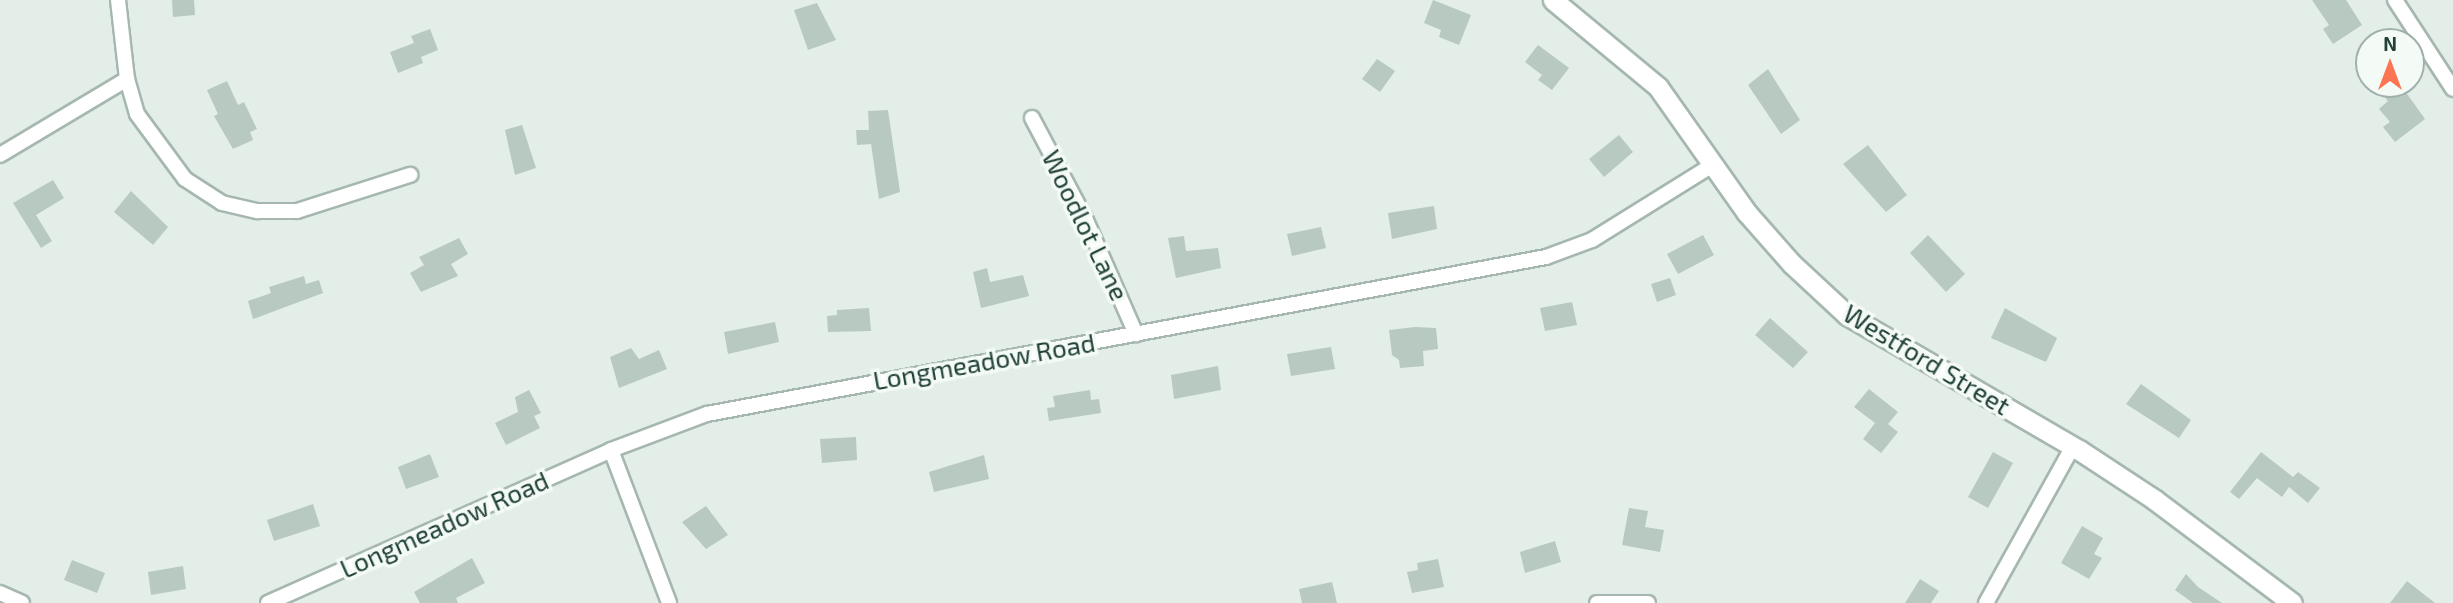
<!DOCTYPE html>
<style>
body{margin:0}
#map{position:relative;width:2453px;height:603px;overflow:hidden;background:#e3eee8;font-family:"Exo 2",sans-serif}
div>[style]{position:absolute}
[style*='--x']{left:calc(var(--x)*1px);top:calc(var(--y)*1px);width:calc(var(--w)*1px);rotate:calc(var(--a)*1deg)}
.building>*{inset:0;background:#b8c9c1}
.roads{filter:drop-shadow(2px 0 #a5b7af) drop-shadow(-2px 0 #a5b7af) drop-shadow(0 2px #a5b7af) drop-shadow(0 -2px #a5b7af)}
.minor>*{height:14px;margin:-7px;padding:0 7px;transform-origin:7px;border-radius:7px;background:#fff}
.secondary>*{height:19px;margin:-9.5px;padding:0 9.5px;transform-origin:9.5px;border-radius:9.5px;background:#fff}
span{translate:-50% -50%;white-space:nowrap;text-align:center;line-height:1.15;-webkit-text-stroke:7px #f4faf6;paint-order:stroke}
.street-label{font-size:26px;color:#214137}
.north{position:absolute;left:2355px;top:28px;width:70px;height:70px;box-sizing:border-box;background:#f4faf6;border:2px solid #a0b0aa;border-radius:50%;rotate:0deg;font-size:19px;font-weight:700;line-height:28px;text-align:center;color:#214137}
.north::after{content:'';display:block;margin:auto;width:24px;height:32px;background:#fc7552;clip-path:polygon(50% 0,100% 100%,50% 72%,0 100%)}
</style>
<div id="map">
<div class="building">
<i style="clip-path:polygon(172px 0,194px 0,195px 15px,173px 17px)"></i>
<i style="clip-path:polygon(1433px 0,1471px 15px,1459px 45px,1439px 37px,1441px 30px,1424px 23px)"></i>
<i style="clip-path:polygon(2312px 0,2346px 0,2362px 25px,2333px 44px,2323px 29px,2329px 25px)"></i>
<i style="clip-path:polygon(817px 3px,836px 40px,808px 50px,794px 10px)"></i>
<i style="clip-path:polygon(430px 29px,438px 50px,421px 57px,423px 63px,398px 73px,390px 52px,414px 43px,411px 36px)"></i>
<i style="clip-path:polygon(1538px 45px,1569px 68px,1552px 90px,1538px 80px,1542px 75px,1525px 62px)"></i>
<i style="clip-path:polygon(1377px 59px,1395px 71px,1380px 92px,1362px 79px)"></i>
<i style="clip-path:polygon(1768px 69px,1800px 120px,1781px 134px,1748px 85px)"></i>
<i style="clip-path:polygon(227px 81px,238px 105px,244px 102px,257px 129px,250px 132px,253px 140px,233px 149px,214px 116px,218px 114px,207px 90px)"></i>
<i style="clip-path:polygon(2394px 84px,2400px 84px,2425px 119px,2395px 142px,2383px 127px,2390px 122px,2379px 109px,2388px 101px,2382px 94px)"></i>
<i style="clip-path:polygon(888px 110px,900px 192px,879px 199px,871px 144px,857px 145px,856px 130px,869px 130px,868px 111px)"></i>
<i style="clip-path:polygon(522px 125px,536px 168px,515px 175px,505px 130px)"></i>
<i style="clip-path:polygon(1619px 135px,1633px 152px,1604px 177px,1589px 159px)"></i>
<i style="clip-path:polygon(1868px 145px,1907px 195px,1886px 212px,1843px 164px)"></i>
<i style="clip-path:polygon(53px 180px,64px 198px,36px 215px,52px 241px,41px 248px,13px 203px)"></i>
<i style="clip-path:polygon(131px 191px,168px 227px,153px 245px,114px 212px)"></i>
<i style="clip-path:polygon(1434px 206px,1437px 229px,1392px 239px,1388px 213px)"></i>
<i style="clip-path:polygon(1321px 227px,1326px 248px,1292px 256px,1287px 234px)"></i>
<i style="clip-path:polygon(1703px 235px,1714px 255px,1678px 274px,1667px 254px)"></i>
<i style="clip-path:polygon(1928px 235px,1965px 274px,1946px 292px,1910px 253px)"></i>
<i style="clip-path:polygon(1184px 236px,1186px 251px,1218px 248px,1221px 268px,1176px 278px,1168px 238px)"></i>
<i style="clip-path:polygon(459px 238px,468px 254px,451px 264px,458px 276px,421px 292px,410px 273px,424px 265px,419px 257px)"></i>
<i style="clip-path:polygon(987px 268px,990px 282px,1023px 275px,1029px 296px,981px 308px,973px 272px)"></i>
<i style="clip-path:polygon(304px 276px,306px 284px,319px 280px,323px 293px,253px 319px,248px 301px,271px 293px,269px 287px)"></i>
<i style="clip-path:polygon(1670px 278px,1676px 295px,1657px 302px,1651px 284px)"></i>
<i style="clip-path:polygon(1572px 302px,1577px 325px,1545px 331px,1540px 308px)"></i>
<i style="clip-path:polygon(869px 308px,871px 331px,828px 332px,827px 316px,837px 315px,837px 310px)"></i>
<i style="clip-path:polygon(2005px 308px,2057px 338px,2046px 362px,1991px 338px)"></i>
<i style="clip-path:polygon(1770px 318px,1808px 352px,1793px 368px,1755px 335px)"></i>
<i style="clip-path:polygon(775px 322px,779px 342px,728px 354px,724px 332px)"></i>
<i style="clip-path:polygon(1415px 327px,1436px 328px,1438px 349px,1423px 351px,1424px 366px,1400px 368px,1399px 360px,1392px 355px,1389px 330px)"></i>
<i style="clip-path:polygon(1331px 347px,1335px 369px,1291px 376px,1287px 354px)"></i>
<i style="clip-path:polygon(631px 348px,639px 359px,659px 350px,667px 369px,619px 388px,610px 357px)"></i>
<i style="clip-path:polygon(1218px 366px,1221px 390px,1174px 399px,1171px 375px)"></i>
<i style="clip-path:polygon(2141px 384px,2191px 420px,2179px 438px,2126px 404px)"></i>
<i style="clip-path:polygon(1869px 389px,1898px 412px,1888px 424px,1898px 432px,1881px 453px,1863px 439px,1875px 423px,1854px 407px)"></i>
<i style="clip-path:polygon(529px 390px,541px 413px,534px 416px,540px 428px,506px 445px,495px 423px,518px 412px,515px 397px)"></i>
<i style="clip-path:polygon(1090px 390px,1091px 400px,1099px 399px,1101px 413px,1049px 421px,1047px 408px,1055px 407px,1053px 396px)"></i>
<i style="clip-path:polygon(856px 437px,857px 460px,822px 463px,820px 439px)"></i>
<i style="clip-path:polygon(1993px 452px,2013px 463px,1988px 508px,1968px 497px)"></i>
<i style="clip-path:polygon(2261px 452px,2293px 477px,2298px 472px,2320px 488px,2308px 503px,2289px 487px,2282px 497px,2257px 478px,2239px 499px,2230px 492px)"></i>
<i style="clip-path:polygon(430px 454px,439px 477px,406px 489px,398px 467px)"></i>
<i style="clip-path:polygon(984px 455px,989px 479px,934px 492px,929px 472px)"></i>
<i style="clip-path:polygon(313px 504px,320px 526px,274px 541px,267px 520px)"></i>
<i style="clip-path:polygon(706px 506px,728px 535px,706px 549px,682px 522px)"></i>
<i style="clip-path:polygon(1629px 508px,1648px 511px,1645px 527px,1664px 530px,1660px 552px,1622px 545px)"></i>
<i style="clip-path:polygon(2082px 526px,2103px 538px,2094px 554px,2102px 558px,2089px 579px,2061px 563px)"></i>
<i style="clip-path:polygon(1555px 541px,1561px 562px,1525px 573px,1520px 552px)"></i>
<i style="clip-path:polygon(472px 558px,485px 583px,456px 598px,458px 603px,420px 603px,414px 592px)"></i>
<i style="clip-path:polygon(1438px 559px,1444px 587px,1412px 593px,1407px 572px,1418px 570px,1417px 563px)"></i>
<i style="clip-path:polygon(72px 560px,105px 573px,97px 593px,64px 580px)"></i>
<i style="clip-path:polygon(183px 566px,186px 589px,151px 595px,148px 572px)"></i>
<i style="clip-path:polygon(2186px 574px,2198px 587px,2222px 603px,2193px 603px,2175px 590px)"></i>
<i style="clip-path:polygon(1920px 579px,1939px 591px,1931px 603px,1905px 603px)"></i>
<i style="clip-path:polygon(2407px 581px,2435px 603px,2390px 603px)"></i>
<i style="clip-path:polygon(1332px 582px,1337px 603px,1302px 603px,1299px 589px)"></i>
</div>
<div class="roads">
<div class="minor">
<i style="--x:118;--y:0;--w:80;--a:83.5"></i>
<i style="--x:127;--y:79;--w:36;--a:74"></i>
<i style="--x:137;--y:114;--w:81;--a:53.6"></i>
<i style="--x:185;--y:179;--w:44;--a:33"></i>
<i style="--x:222;--y:203;--w:37;--a:13"></i>
<i style="--x:258;--y:211;--w:39;--a:0"></i>
<i style="--x:297;--y:211;--w:119;--a:-17.7"></i>
<i style="--x:2395;--y:0;--w:106;--a:56.9"></i>
<i style="--x:1032;--y:118;--w:113;--a:62.1"></i>
<i style="--x:1085;--y:218;--w:127;--a:66.3"></i>
<i style="--x:0;--y:155;--w:148;--a:-30.9"></i>
<i style="--x:611;--y:450;--w:164;--a:69.2"></i>
<i style="--x:0;--y:593;--w:24;--a:24"></i>
<i style="--x:268;--y:603;--w:376;--a:-24"></i>
<i style="--x:611;--y:450;--w:103;--a:-20.6"></i>
<i style="--x:707;--y:414;--w:854;--a:-10.6"></i>
<i style="--x:1546;--y:257;--w:49;--a:-20.3"></i>
<i style="--x:1592;--y:240;--w:140;--a:-31.9"></i>
<i style="--x:1597;--y:603;--w:51;--a:0"></i>
<i style="--x:1986;--y:603;--w:179;--a:-61"></i>
</div>
<div class="secondary">
<i style="--x:1553;--y:0;--w:136;--a:39.6"></i>
<i style="--x:1658;--y:87;--w:154;--a:54.8"></i>
<i style="--x:1747;--y:213;--w:68;--a:48.6"></i>
<i style="--x:1792;--y:264;--w:75;--a:42.8"></i>
<i style="--x:1847;--y:315;--w:268;--a:30.2"></i>
<i style="--x:2079;--y:450;--w:91;--a:33.3"></i>
<i style="--x:2155;--y:500;--w:171;--a:36.9"></i>
</div>
</div>
<div class="street-label">
<span style="left:1086px;top:225px;rotate:64deg">Woodlot Lane</span>
<span style="left:1927px;top:359px;rotate:31deg">Westford Street</span>
<span style="left:984px;top:361px;rotate:-10deg">Longmeadow Road</span>
<span style="left:444px;top:524px;rotate:-24deg">Longmeadow Road</span>
</div>
<div class="north">N</div>
</div>
